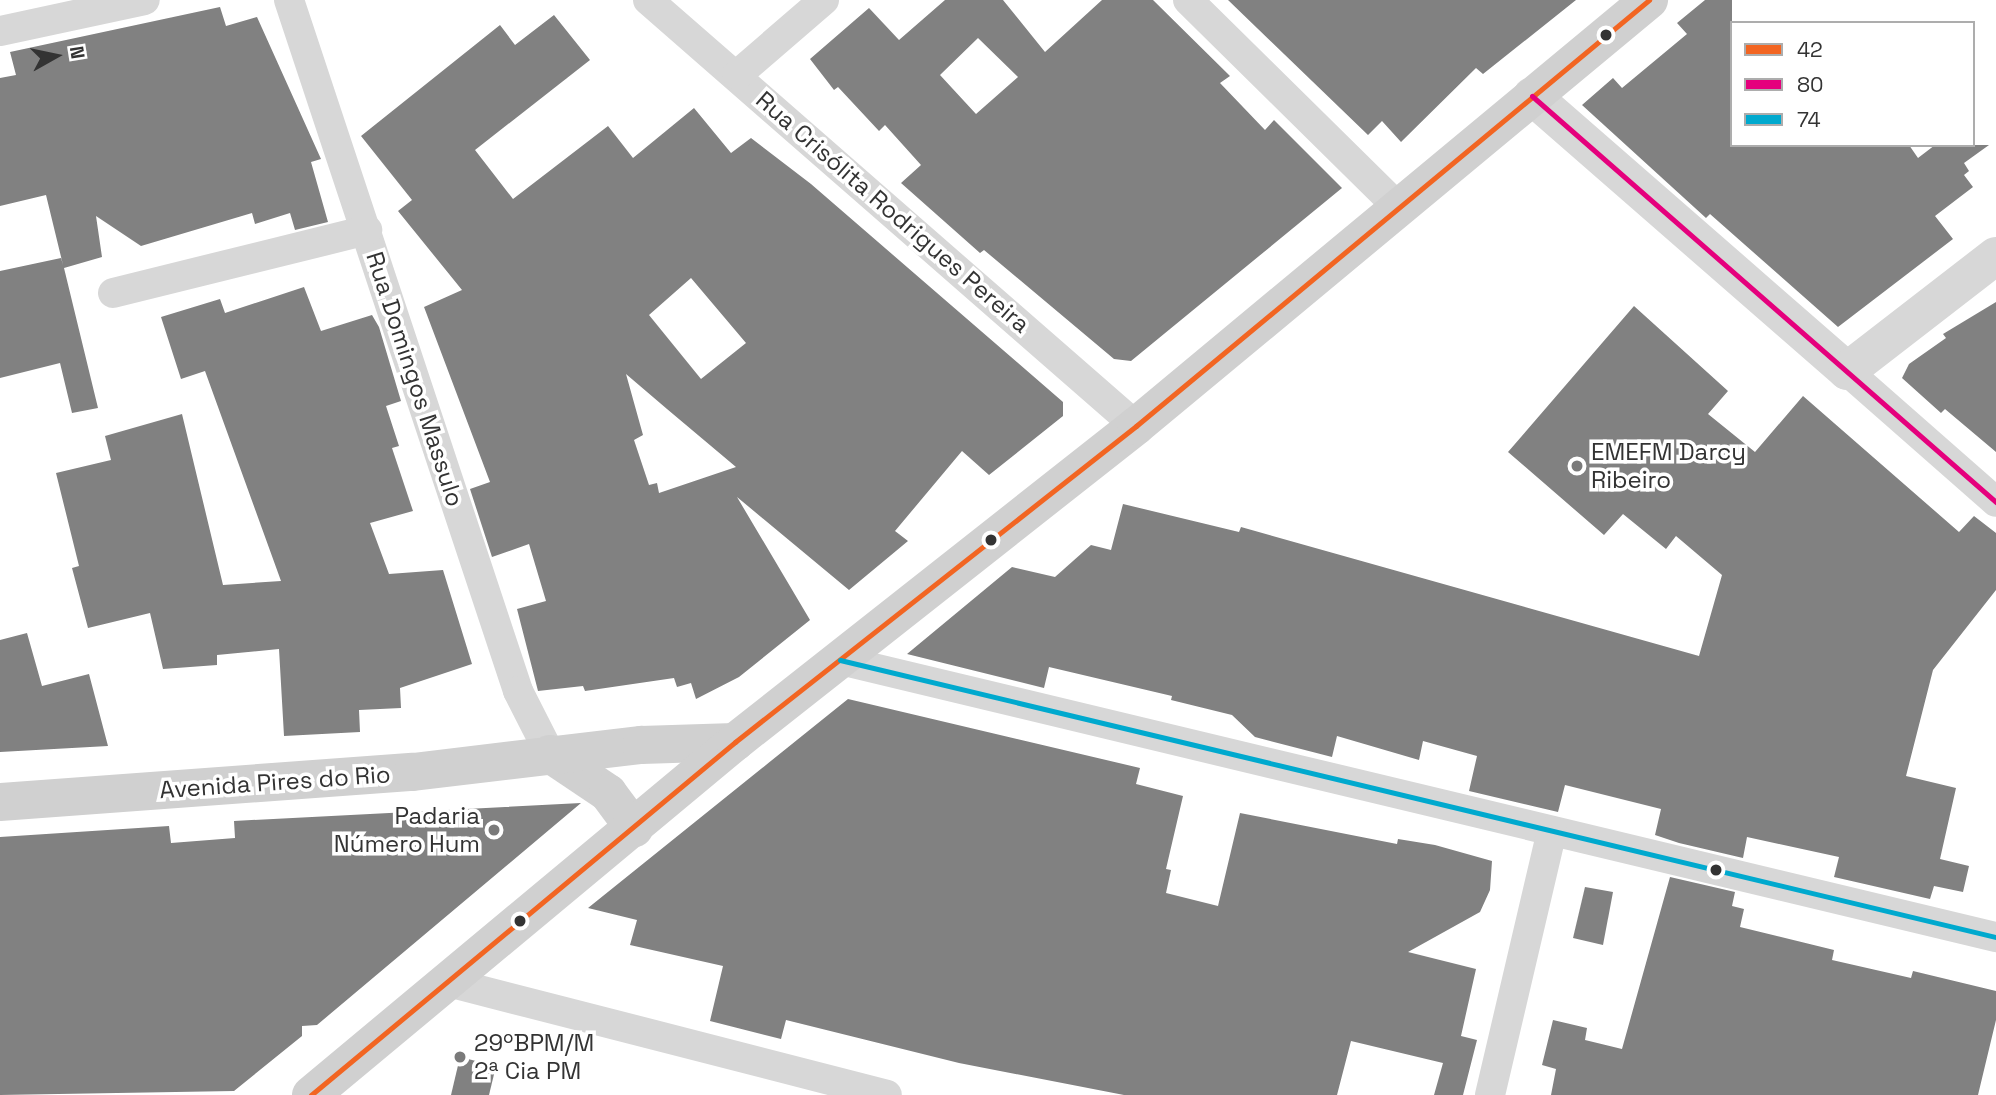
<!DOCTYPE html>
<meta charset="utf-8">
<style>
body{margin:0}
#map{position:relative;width:1996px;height:1095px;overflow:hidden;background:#fff;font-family:"Space Grotesk",sans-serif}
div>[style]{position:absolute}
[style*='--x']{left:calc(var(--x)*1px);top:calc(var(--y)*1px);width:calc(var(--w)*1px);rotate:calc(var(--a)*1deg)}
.building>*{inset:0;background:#818181}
.minor>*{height:30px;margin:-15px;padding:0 15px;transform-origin:15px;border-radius:15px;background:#d7d7d7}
.tertiary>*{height:38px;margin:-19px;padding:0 19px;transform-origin:19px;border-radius:19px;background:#d7d7d7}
.secondary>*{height:38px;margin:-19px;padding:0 19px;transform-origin:19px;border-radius:19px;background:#d0d0d0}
.bus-1>*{height:5px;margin:-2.5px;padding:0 2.5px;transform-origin:2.5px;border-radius:2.5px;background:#f26522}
.bus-2>*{height:5px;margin:-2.5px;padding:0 2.5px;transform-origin:2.5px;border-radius:2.5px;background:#e5007d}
.bus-3>*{height:5px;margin:-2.5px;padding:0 2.5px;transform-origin:2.5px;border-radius:2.5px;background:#00a9ce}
.dots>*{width:19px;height:19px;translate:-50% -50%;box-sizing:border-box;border:4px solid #fff;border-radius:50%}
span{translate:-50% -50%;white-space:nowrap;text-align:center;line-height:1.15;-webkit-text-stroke:7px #fff;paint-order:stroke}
.street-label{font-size:24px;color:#333}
.poi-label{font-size:24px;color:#333}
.left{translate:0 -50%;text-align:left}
.right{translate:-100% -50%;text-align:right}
.legend{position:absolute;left:1730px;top:21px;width:245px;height:126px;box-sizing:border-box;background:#fff;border:2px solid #adadad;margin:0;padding:9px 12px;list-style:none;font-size:21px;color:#333}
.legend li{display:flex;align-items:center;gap:14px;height:35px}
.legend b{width:35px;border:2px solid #adadad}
.north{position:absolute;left:21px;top:21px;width:70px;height:70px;-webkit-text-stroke:5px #fff;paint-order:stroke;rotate:81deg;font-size:19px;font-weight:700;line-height:28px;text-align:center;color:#333}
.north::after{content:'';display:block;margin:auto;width:24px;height:32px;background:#333;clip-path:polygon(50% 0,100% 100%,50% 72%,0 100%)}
</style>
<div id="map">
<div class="building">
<i style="clip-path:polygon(evenodd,945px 0,1003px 0,1045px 52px,1102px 0,1153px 0,1230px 76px,1220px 83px,1265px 130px,1274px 120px,1342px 188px,1131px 361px,1114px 359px,984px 250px,980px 253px,901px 183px,921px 165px,885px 125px,879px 131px,838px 87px,834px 90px,810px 59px,869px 8px,899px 40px,945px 0,978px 38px,1018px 77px,976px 114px,940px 75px,978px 38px)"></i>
<i style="clip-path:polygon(1228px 0,1576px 0,1483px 74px,1476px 68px,1401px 142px,1382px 121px,1368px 135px)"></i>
<i style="clip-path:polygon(1705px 0,1732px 0,1732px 145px,1909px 145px,1918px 158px,1935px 145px,1989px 145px,1964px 163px,1969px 171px,1964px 175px,1973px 187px,1935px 216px,1953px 239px,1838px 327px,1710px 214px,1706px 218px,1582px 105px,1613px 78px,1622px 88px,1687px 34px,1677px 23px)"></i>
<i style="clip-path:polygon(220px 7px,226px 26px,257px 17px,321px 159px,311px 162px,328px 222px,295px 230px,290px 213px,255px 224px,252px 213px,141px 246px,96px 216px,102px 257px,64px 268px,98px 408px,72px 413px,60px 363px,0 378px,0 271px,61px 258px,63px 265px,46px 195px,0 206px,0 78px,16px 75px,10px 52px)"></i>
<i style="clip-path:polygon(evenodd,554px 15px,590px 60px,475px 150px,513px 199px,608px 126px,633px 158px,694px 108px,731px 153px,751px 138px,811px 184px,1063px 402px,1063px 416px,989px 475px,962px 451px,895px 531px,908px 541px,849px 590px,737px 497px,810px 620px,739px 677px,696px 699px,691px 683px,677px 687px,674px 678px,585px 691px,583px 686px,538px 691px,517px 609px,546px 601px,529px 544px,492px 557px,470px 489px,490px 482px,424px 307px,462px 290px,398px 211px,412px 200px,361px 136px,500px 25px,515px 45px,554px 15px,691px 278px,746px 343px,701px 379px,649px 315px,691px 278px,554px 15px,626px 374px,667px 409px,736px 467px,659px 493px,657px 483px,649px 485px,634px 440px,643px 435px,626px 374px)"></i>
<i style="clip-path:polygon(304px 287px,321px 331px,372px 315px,379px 327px,401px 401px,386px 406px,399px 446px,392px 448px,413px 511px,370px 523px,389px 574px,443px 570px,472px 664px,400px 688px,401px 708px,359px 710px,360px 732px,284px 736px,279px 649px,217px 655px,217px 665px,163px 669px,150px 613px,88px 628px,72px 568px,79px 566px,56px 473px,111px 460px,105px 436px,182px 414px,223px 585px,281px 581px,205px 371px,181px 379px,161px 317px,220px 299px,225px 313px)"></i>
<i style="clip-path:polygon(1996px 302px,1996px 452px,1945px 409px,1941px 413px,1902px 378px,1909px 364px,1946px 338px,1943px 334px)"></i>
<i style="clip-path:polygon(1634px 306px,1728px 391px,1708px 414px,1755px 452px,1803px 396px,1959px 532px,1974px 516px,1996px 533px,1996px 590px,1933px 670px,1906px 776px,1956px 788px,1940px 859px,1969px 866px,1963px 892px,1934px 886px,1930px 899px,1834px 877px,1839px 857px,1747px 837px,1743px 858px,1679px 843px,1655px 835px,1661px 809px,1565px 785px,1558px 812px,1469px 791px,1477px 756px,1423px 741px,1419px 760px,1337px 736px,1332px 757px,1255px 737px,1232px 715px,1171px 700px,1172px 696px,1049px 667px,1044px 688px,907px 654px,1012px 567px,1055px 577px,1091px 545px,1111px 550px,1123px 504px,1239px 532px,1241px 527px,1699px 656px,1722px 575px,1676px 536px,1666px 549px,1623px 514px,1604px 535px,1508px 452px)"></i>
<i style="clip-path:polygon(27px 633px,42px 686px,89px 674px,108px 746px,0 752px,0 640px)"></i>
<i style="clip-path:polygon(848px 699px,1140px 768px,1136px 784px,1183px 796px,1166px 869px,1171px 870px,1166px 893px,1218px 906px,1240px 813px,1397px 844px,1398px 839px,1435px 845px,1492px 861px,1490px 890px,1480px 912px,1408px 952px,1476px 969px,1461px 1036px,1477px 1040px,1463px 1095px,1434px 1095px,1443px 1063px,1351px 1041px,1337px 1095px,1124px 1095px,959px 1063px,786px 1020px,781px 1039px,710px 1021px,723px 966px,630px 945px,637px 920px,588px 908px)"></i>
<i style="clip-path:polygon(581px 803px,317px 1025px,302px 1026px,302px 1036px,234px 1091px,0 1095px,0 837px,169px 826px,171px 843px,235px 838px,234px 821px)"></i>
<i style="clip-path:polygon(1670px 877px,1735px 892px,1732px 906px,1744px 909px,1740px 927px,1834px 950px,1832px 960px,1911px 978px,1913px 971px,1996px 991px,1996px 1020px,1978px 1095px,1551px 1095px,1556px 1069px,1542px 1065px,1553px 1020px,1587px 1028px,1585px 1040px,1622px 1049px)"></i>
<i style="clip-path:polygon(1585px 887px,1613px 892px,1603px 945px,1573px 938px)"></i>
<i style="clip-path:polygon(460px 1057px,496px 1066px,489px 1095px,451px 1095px)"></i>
</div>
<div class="minor">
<i style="--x:289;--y:0;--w:728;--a:71.66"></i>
<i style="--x:518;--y:691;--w:71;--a:63.1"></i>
<i style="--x:648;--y:0;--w:648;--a:41.12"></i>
<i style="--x:1188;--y:0;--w:293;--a:44.6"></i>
<i style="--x:0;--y:31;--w:148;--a:-12.1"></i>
<i style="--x:737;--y:75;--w:115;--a:-40.8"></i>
<i style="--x:113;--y:293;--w:262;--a:-13.9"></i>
<i style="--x:1847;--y:371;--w:198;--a:41.3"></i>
<i style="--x:840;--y:660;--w:1189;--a:13.48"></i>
<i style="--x:448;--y:982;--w:453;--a:14.4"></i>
<i style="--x:1490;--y:1095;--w:271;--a:-76.8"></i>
</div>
<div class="tertiary">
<i style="--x:1532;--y:96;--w:418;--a:41.1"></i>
<i style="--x:1847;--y:371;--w:188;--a:-37.7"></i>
</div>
<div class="secondary">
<i style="--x:550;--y:754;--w:70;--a:33.9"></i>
<i style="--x:608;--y:793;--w:44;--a:53.4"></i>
<i style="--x:0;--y:802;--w:414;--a:-4.2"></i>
<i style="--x:413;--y:772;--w:230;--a:-6.8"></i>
<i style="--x:641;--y:745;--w:94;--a:-1.8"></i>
<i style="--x:311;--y:1095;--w:552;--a:-39.78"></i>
<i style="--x:735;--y:742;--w:511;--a:-38.24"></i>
<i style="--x:1136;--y:426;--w:667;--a:-39.71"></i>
</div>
<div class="bus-1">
<i style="--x:311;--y:1095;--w:552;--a:-39.78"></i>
<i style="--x:735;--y:742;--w:511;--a:-38.24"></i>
<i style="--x:1136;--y:426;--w:667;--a:-39.71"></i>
</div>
<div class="bus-2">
<i style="--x:1532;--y:96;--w:617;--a:41.19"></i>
</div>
<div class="bus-3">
<i style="--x:840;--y:660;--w:1189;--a:13.48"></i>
</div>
<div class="dots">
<i style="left:1606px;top:35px;background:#333"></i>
<i style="left:1577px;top:466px;background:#7a7a7a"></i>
<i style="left:991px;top:540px;background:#333"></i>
<i style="left:494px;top:830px;background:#7a7a7a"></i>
<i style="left:1716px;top:870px;background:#333"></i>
<i style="left:520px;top:921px;background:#333"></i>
<i style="left:460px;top:1057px;background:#7a7a7a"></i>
</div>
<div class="street-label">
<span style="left:893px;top:212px;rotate:41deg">Rua Crisólita Rodrigues Pereira</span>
<span style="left:415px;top:379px;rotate:72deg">Rua Domingos Massulo</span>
<span style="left:275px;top:782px;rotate:-4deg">Avenida Pires do Rio</span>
</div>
<div class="poi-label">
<span class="left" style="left:1591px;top:466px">EMEFM Darcy<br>Ribeiro</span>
<span class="right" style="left:480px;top:830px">Padaria<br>Número Hum</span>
<span class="left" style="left:474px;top:1057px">29ºBPM/M<br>2ª Cia PM</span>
</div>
<ul class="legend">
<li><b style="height:9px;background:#f26522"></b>42</li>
<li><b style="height:9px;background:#e5007d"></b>80</li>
<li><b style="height:9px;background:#00a9ce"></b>74</li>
</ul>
<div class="north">N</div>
</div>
